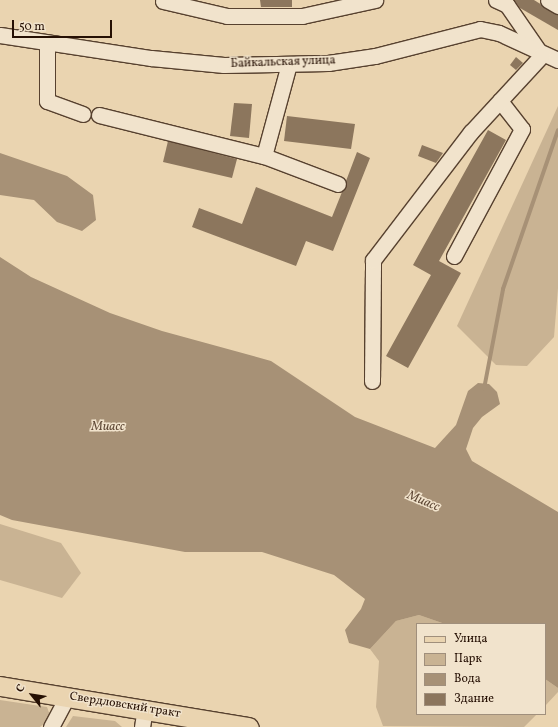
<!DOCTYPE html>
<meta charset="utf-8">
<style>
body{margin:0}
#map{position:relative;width:558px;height:727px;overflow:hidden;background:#ead4b0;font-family:Vollkorn,serif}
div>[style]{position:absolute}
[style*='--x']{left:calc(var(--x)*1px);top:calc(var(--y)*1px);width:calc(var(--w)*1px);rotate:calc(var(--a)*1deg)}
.green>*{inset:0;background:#c9b393}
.water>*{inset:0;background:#a79176}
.stream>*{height:4px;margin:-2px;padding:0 2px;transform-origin:2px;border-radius:2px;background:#a79176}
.building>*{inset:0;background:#8c765d}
.roads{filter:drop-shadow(1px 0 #57412f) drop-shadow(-1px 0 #57412f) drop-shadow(0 1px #57412f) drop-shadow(0 -1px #57412f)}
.minor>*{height:15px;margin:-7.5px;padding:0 7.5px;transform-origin:7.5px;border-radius:7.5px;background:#f1e3cc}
.major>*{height:19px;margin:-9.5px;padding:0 9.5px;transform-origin:9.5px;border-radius:9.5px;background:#ead4b0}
span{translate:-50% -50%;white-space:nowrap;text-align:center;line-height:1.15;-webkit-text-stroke:3px #f1e3cc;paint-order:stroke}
.street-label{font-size:12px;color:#261004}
.water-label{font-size:13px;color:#604a37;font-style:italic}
.legend{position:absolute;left:416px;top:623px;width:130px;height:92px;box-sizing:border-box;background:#f1e3cc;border:1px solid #a08f7c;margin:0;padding:5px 7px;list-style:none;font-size:12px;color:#261004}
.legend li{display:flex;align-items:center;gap:8px;height:20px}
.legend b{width:20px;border:1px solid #a08f7c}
.north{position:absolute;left:12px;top:675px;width:40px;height:40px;-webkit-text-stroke:3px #f1e3cc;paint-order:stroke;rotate:300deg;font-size:11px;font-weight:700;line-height:16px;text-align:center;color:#261004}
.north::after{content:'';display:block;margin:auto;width:14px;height:18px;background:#261004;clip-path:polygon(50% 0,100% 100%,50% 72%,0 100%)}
.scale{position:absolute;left:12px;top:20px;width:100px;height:18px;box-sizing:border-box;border:2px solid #261004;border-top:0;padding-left:5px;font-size:12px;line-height:14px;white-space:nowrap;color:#261004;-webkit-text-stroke:3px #f1e3cc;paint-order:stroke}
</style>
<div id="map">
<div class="green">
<i style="clip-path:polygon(558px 106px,558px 288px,554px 337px,527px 366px,496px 365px,457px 326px)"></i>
<i style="clip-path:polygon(0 524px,61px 543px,81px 573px,62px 598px,0 580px)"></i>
<i style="clip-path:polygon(419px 615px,445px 624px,417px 624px,417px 714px,537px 714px,524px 727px,383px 726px,376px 707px,379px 661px,370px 649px,396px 621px)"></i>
<i style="clip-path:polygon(545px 679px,558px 688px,558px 692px,545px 706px)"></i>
<i style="clip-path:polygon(0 700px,47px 707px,51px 718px,40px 727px,0 727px)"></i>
<i style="clip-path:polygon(73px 716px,115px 721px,122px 727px,66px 727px)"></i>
</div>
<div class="water">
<i style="clip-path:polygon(0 153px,67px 176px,93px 195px,96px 220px,82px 231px,57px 222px,34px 200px,0 195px)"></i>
<i style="clip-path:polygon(0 257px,31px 277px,110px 313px,162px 331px,271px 361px,355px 417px,435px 448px,456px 425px,468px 391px,478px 383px,489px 384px,497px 392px,500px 404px,482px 417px,473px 428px,466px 449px,472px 461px,558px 512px,558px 688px,545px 679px,545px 624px,445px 624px,419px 615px,396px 621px,370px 649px,349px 643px,345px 630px,361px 609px,365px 599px,334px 575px,262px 552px,185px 552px,12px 520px,0 515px)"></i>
</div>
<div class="stream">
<i style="--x:484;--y:389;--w:102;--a:-79.2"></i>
<i style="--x:503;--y:289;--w:168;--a:-70.9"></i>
</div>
<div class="building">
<i style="clip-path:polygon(260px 0,292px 0,292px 7px,261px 7px)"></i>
<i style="clip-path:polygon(514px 0,534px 0,558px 15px,558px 30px,520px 8px)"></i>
<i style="clip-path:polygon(516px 57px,523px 63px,516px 70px,510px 65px)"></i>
<i style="clip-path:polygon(234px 103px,252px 104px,249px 138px,230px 136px)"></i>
<i style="clip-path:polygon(287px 116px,355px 124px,351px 149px,284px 141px)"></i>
<i style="clip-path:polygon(488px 130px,506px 140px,439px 261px,461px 273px,408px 368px,386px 356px,431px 275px,413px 265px)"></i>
<i style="clip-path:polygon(168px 141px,237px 159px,232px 178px,163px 162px)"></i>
<i style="clip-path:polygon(422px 145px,443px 153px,436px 163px,418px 156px)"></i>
<i style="clip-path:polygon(357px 152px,370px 158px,333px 251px,306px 241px,296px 266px,192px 227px,199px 208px,242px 224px,256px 187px,332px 217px,342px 192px,346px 188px,346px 181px)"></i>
</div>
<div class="roads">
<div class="minor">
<i style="--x:496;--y:0;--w:12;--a:24"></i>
<i style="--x:507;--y:5;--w:55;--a:55.4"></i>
<i style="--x:548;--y:0;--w:12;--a:31"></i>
<i style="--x:163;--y:1;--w:66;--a:13.2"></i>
<i style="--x:227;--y:16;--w:75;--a:0"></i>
<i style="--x:302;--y:16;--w:75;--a:-12.4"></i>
<i style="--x:0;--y:35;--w:153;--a:8.7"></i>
<i style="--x:151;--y:58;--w:73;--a:5.5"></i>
<i style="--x:224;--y:65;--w:104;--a:-1.1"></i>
<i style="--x:328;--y:63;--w:48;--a:-8.5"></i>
<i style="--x:375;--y:56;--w:108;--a:-14.4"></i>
<i style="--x:480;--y:29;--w:19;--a:12"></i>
<i style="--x:499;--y:33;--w:65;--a:24.6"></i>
<i style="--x:47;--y:43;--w:58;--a:90"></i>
<i style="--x:47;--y:101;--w:38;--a:20"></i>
<i style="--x:99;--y:115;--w:170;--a:14"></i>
<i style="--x:264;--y:156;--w:79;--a:20.7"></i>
<i style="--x:264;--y:156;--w:95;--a:-74.8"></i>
<i style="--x:454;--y:256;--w:144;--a:-61.8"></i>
<i style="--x:522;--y:129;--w:36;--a:-128"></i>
<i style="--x:372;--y:381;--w:121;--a:-89.5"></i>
<i style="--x:373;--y:260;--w:161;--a:-52.6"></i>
<i style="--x:471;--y:132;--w:106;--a:-47.3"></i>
<i style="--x:51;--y:727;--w:34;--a:-62"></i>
<i style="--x:142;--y:727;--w:19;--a:-81"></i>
</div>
<div class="major">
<i style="--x:0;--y:686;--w:252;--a:9.4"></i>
</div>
</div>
<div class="street-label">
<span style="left:283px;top:63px;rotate:-2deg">Байкальская улица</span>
<span style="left:125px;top:706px;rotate:9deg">Свердловский тракт</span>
</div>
<div class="water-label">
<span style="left:108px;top:427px">Миасс</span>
<span style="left:423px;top:502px;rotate:23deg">Миасс</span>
</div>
<ul class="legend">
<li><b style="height:5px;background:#ead4b0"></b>Улица</li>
<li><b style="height:11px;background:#c9b393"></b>Парк</li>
<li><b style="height:11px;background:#a79176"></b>Вода</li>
<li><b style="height:11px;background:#8c765d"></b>Здание</li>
</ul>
<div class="north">С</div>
<div class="scale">50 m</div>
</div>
